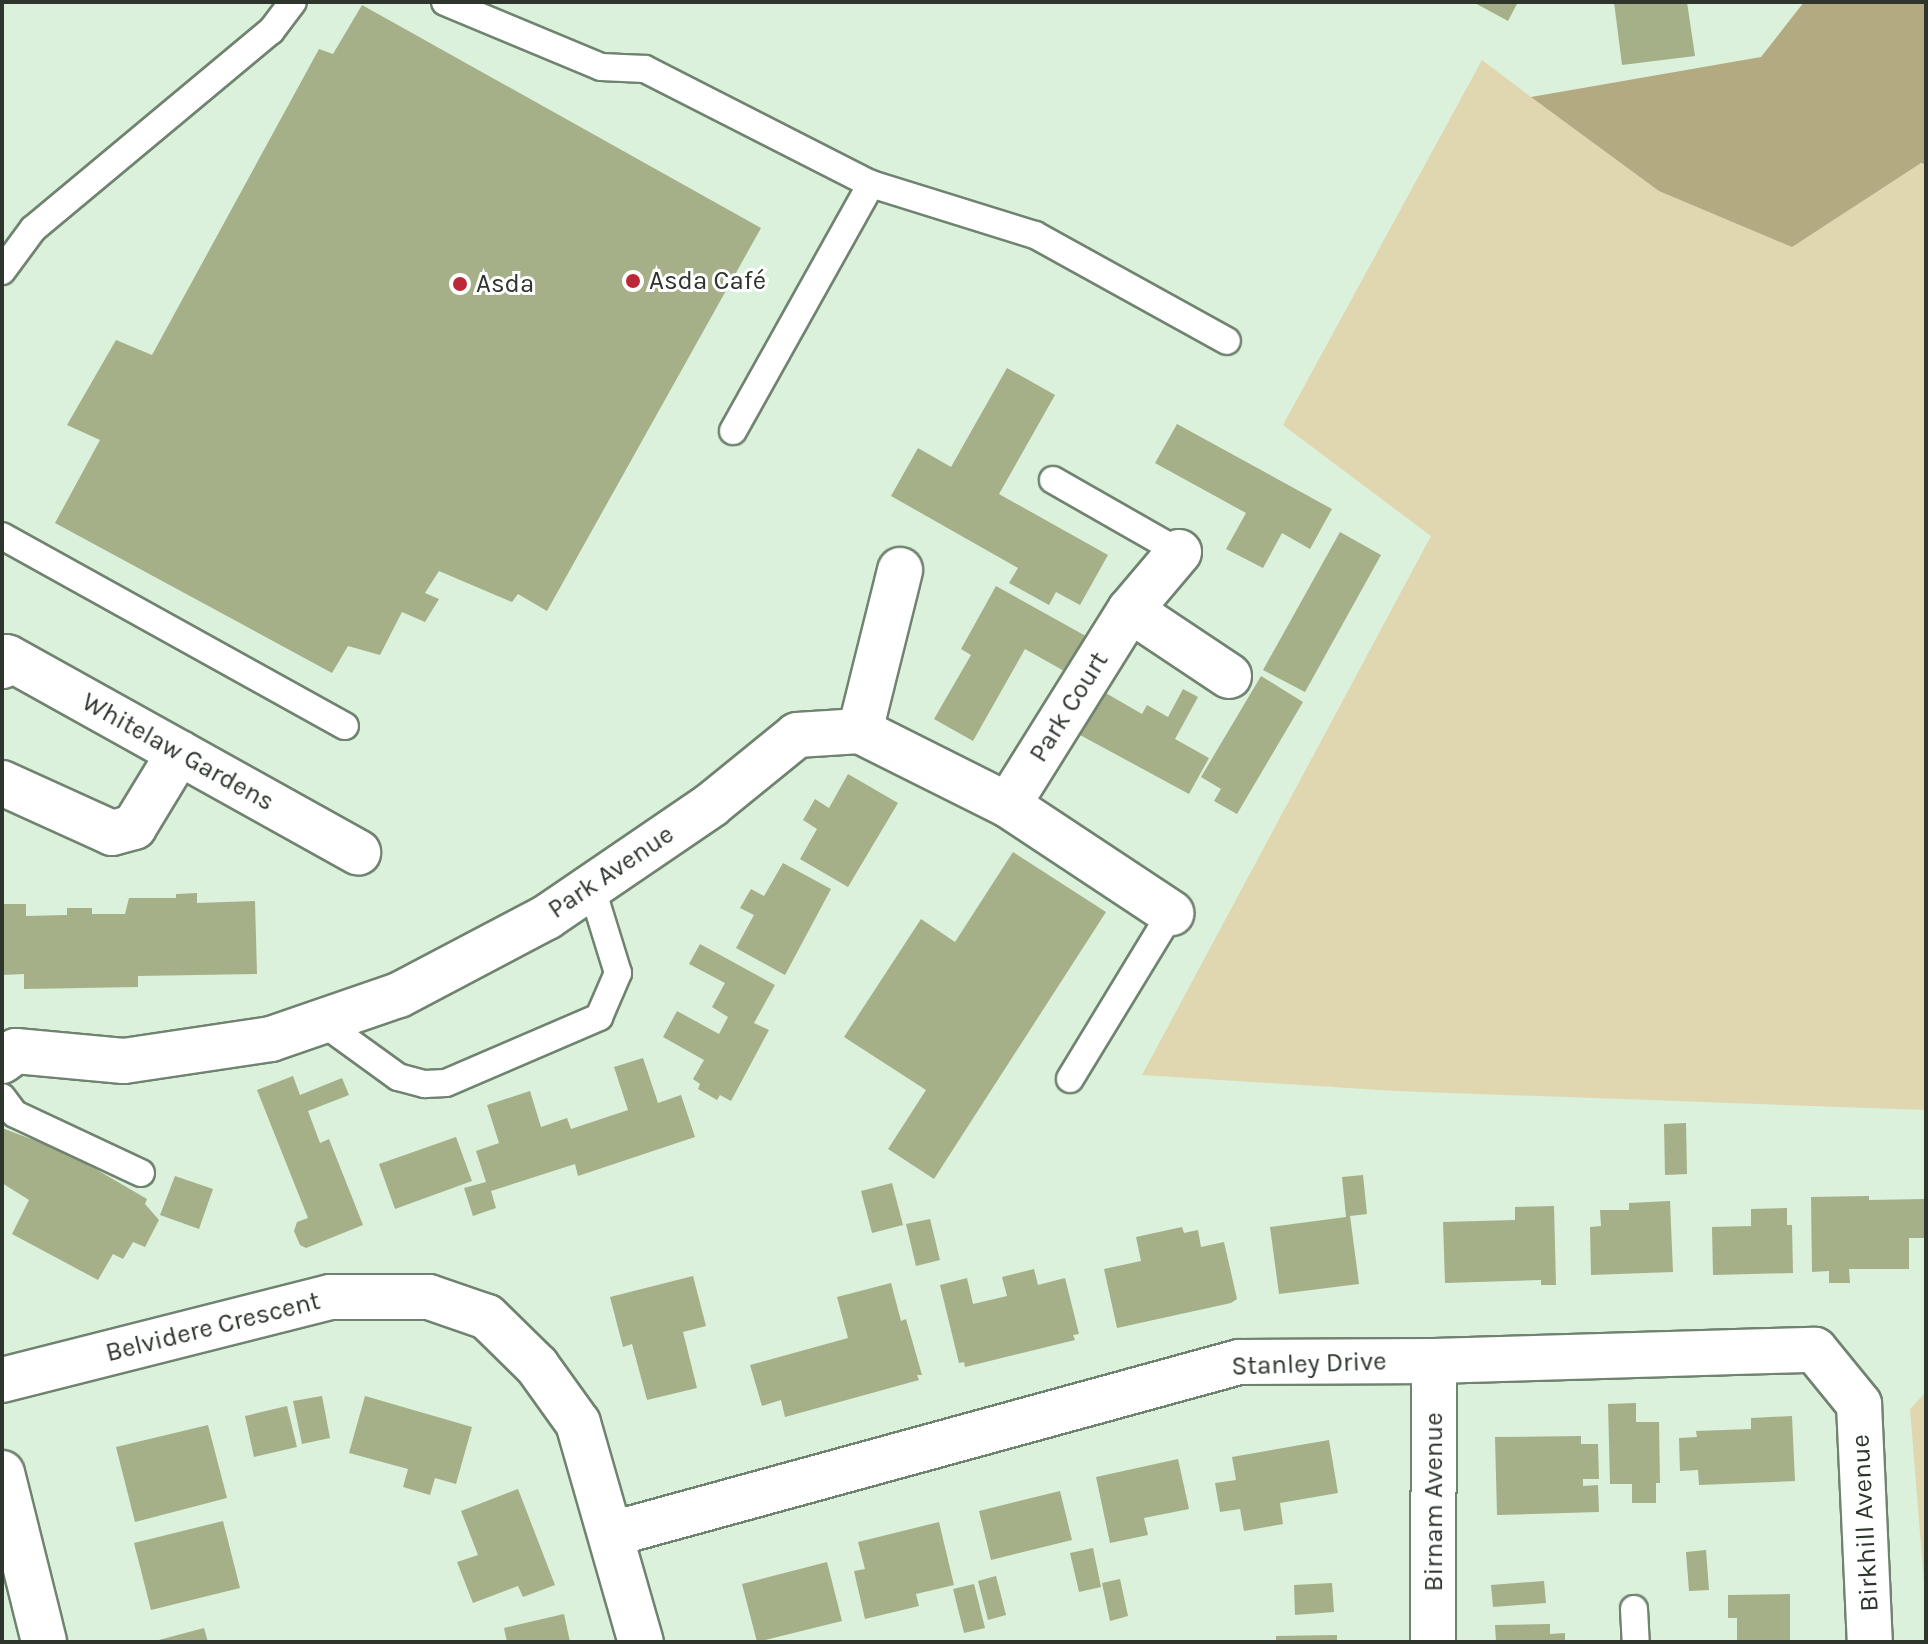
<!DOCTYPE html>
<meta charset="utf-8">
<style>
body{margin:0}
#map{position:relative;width:1928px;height:1644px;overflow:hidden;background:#dbf1db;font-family:Karla,sans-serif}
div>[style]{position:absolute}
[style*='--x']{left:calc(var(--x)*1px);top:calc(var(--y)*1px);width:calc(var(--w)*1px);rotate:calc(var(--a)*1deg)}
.green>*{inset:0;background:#e0d7b1}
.forest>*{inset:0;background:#b4aa82}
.building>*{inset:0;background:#a5b089}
.roads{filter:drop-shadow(2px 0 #708370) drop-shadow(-2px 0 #708370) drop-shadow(0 2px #708370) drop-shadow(0 -2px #708370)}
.lane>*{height:26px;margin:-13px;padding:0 13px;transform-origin:13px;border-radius:13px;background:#fff}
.street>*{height:44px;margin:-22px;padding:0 22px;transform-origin:22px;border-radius:22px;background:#fff}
.dots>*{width:22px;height:22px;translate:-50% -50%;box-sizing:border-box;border:4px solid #fff;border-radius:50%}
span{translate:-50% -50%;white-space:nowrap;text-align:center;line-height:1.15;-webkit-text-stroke:6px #fff;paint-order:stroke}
.poi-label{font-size:26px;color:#2d352d}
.left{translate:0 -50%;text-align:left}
.street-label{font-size:26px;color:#2d352d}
.frame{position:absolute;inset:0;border:4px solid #2d352d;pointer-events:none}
</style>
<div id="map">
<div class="green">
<i style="clip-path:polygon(1482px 60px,1531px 97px,1926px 165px,1926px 1110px,1396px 1091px,1142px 1075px,1431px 536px,1283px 425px)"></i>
<i style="clip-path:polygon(1926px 1392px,1926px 1608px,1910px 1409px)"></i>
</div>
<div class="forest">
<i style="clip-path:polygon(1804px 2px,1926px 2px,1926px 165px,1921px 163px,1792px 247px,1659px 191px,1531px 97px,1761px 57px)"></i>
</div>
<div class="building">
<i style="clip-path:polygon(1473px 2px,1518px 2px,1508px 21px)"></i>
<i style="clip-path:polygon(1614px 2px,1687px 2px,1695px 56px,1622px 65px)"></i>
<i style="clip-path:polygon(362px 5px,761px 228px,547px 611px,518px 594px,512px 602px,439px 571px,425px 593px,439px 599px,425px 622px,402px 612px,380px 655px,348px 646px,332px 673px,55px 523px,100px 440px,67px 425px,116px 340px,152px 355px,319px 49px,333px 54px)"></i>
<i style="clip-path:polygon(1007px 368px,1055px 395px,999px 494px,1108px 555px,1080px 605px,1056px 592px,1049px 605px,1009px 583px,1018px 568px,891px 496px,918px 448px,951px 467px)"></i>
<i style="clip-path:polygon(1177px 424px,1332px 509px,1310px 549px,1282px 533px,1263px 568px,1226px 549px,1246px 513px,1155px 463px)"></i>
<i style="clip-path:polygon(1340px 532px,1381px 555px,1305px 692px,1263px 670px)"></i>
<i style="clip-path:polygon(996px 586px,1093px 640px,1073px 676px,1025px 649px,973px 741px,934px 719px,971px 655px,961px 649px)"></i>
<i style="clip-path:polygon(1261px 676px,1303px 702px,1237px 814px,1214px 801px,1221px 789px,1201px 777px)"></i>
<i style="clip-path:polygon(1183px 689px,1198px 697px,1175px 739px,1209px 758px,1189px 794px,1080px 735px,1104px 692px,1142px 714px,1147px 705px,1168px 717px)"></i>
<i style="clip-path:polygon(848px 774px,898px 803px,848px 887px,800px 859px,817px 829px,803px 820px,815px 799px,829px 808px)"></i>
<i style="clip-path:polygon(1013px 852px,1106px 912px,934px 1179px,888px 1149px,926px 1090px,844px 1037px,921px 919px,955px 942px)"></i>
<i style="clip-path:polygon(783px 863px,831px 889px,785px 975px,736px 948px,754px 915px,740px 908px,751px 889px,764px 896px)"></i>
<i style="clip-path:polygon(197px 893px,197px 903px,255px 901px,257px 974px,138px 976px,138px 987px,24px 989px,24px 974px,2px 975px,2px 904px,26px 904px,26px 916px,67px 915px,67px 908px,92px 908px,92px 914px,125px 914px,129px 898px,176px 898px,176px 894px)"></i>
<i style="clip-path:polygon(700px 944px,775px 985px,754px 1023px,769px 1030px,731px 1101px,720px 1095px,717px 1100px,698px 1089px,700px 1084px,693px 1079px,704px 1060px,663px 1037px,677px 1011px,719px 1034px,728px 1017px,712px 1007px,725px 983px,689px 964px)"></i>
<i style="clip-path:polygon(643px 1058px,658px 1103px,681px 1095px,695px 1137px,578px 1176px,575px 1164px,491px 1191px,496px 1208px,473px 1216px,464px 1188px,486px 1182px,476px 1151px,499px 1143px,487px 1105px,530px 1091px,541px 1127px,567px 1118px,571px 1129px,628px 1110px,614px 1067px)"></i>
<i style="clip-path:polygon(293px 1076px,300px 1095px,342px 1078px,349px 1095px,308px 1111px,320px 1143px,329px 1139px,363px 1225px,306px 1248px,300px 1245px,294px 1231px,297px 1222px,308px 1218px,257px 1090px)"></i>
<i style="clip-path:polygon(1686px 1123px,1687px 1174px,1665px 1175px,1664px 1124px)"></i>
<i style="clip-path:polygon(2px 1128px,68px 1153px,147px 1199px,145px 1204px,159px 1220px,145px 1247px,133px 1242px,123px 1259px,113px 1254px,98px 1280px,12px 1234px,29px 1200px,2px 1183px)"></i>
<i style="clip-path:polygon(456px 1137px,472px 1181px,395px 1209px,379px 1164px)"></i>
<i style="clip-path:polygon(1363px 1175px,1367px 1214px,1350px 1216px,1359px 1284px,1279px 1294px,1270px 1227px,1346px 1217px,1342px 1177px)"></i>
<i style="clip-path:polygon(175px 1176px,213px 1189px,199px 1229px,160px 1215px)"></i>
<i style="clip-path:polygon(892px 1183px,903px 1225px,872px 1233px,861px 1191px)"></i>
<i style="clip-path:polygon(1869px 1196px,1869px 1200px,1925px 1199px,1926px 1238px,1909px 1238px,1909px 1269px,1849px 1269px,1850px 1283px,1829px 1283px,1829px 1271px,1812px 1272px,1811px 1197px)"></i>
<i style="clip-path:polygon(1670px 1201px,1673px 1272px,1591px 1275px,1590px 1227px,1601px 1226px,1600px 1210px,1629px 1210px,1629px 1203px)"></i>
<i style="clip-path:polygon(1554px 1206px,1556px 1285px,1541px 1285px,1541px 1280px,1445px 1283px,1443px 1222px,1515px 1220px,1515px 1207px)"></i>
<i style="clip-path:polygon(1787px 1208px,1787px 1225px,1792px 1225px,1793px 1273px,1713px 1275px,1712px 1227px,1751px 1226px,1751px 1209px)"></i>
<i style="clip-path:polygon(930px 1219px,940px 1260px,916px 1266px,906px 1224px)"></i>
<i style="clip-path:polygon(1182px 1227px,1184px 1233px,1198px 1230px,1201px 1247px,1224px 1242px,1237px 1299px,1231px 1303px,1117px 1328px,1104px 1269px,1141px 1261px,1136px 1237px)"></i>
<i style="clip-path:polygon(1034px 1269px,1038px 1285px,1065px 1278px,1079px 1334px,1073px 1335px,1075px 1340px,965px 1367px,964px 1362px,959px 1363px,940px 1285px,967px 1278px,973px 1304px,1007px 1296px,1002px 1277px)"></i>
<i style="clip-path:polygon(693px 1276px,706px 1326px,683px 1332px,697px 1388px,647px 1400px,632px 1344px,623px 1347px,610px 1297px)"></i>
<i style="clip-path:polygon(891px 1283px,901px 1321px,906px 1319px,922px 1375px,917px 1375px,919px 1380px,785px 1417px,781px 1400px,762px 1406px,750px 1365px,848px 1338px,837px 1297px)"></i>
<i style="clip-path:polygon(322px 1396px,330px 1438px,302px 1444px,293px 1401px)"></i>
<i style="clip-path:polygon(365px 1396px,472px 1427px,456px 1484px,435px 1478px,430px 1495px,403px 1487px,408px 1469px,349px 1453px)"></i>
<i style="clip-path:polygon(1636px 1403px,1636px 1422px,1659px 1422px,1660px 1483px,1656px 1483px,1656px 1503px,1632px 1503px,1632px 1484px,1610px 1484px,1608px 1404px)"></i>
<i style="clip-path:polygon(287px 1406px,297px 1447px,254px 1457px,245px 1416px)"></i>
<i style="clip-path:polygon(1792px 1416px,1795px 1481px,1699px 1485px,1698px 1470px,1680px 1471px,1679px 1438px,1697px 1437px,1696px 1431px,1751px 1429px,1751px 1418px)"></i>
<i style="clip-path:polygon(208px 1425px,227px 1498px,135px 1522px,116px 1447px)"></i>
<i style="clip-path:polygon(1581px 1436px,1581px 1444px,1598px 1444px,1599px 1479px,1583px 1479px,1583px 1486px,1598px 1485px,1599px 1512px,1497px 1515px,1495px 1437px)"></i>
<i style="clip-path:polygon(1329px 1440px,1338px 1493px,1280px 1503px,1283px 1524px,1244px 1531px,1240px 1509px,1220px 1512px,1215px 1483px,1236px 1480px,1232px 1457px)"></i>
<i style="clip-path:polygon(1178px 1459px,1189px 1509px,1144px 1518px,1148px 1535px,1110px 1543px,1096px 1477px)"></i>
<i style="clip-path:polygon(518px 1489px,555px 1585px,523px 1597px,518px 1586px,473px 1603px,457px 1562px,478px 1555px,461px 1511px)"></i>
<i style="clip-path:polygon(1060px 1491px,1072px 1540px,991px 1560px,979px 1511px)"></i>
<i style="clip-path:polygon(223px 1521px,240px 1588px,151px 1610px,134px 1543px)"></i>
<i style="clip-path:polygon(939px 1522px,954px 1585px,916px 1594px,919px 1606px,865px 1619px,854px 1571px,865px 1569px,858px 1542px)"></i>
<i style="clip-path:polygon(1093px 1548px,1101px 1587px,1079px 1592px,1070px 1553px)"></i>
<i style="clip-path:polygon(1706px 1550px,1709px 1590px,1689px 1591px,1686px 1552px)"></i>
<i style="clip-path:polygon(827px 1562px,842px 1621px,757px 1642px,742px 1584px)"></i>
<i style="clip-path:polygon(996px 1576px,1006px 1615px,988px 1620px,978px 1581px)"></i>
<i style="clip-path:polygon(1120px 1579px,1128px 1616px,1110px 1621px,1102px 1583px)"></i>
<i style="clip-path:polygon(1544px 1581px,1546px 1603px,1493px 1607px,1491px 1585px)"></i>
<i style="clip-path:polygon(1332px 1583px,1334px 1612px,1295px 1615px,1294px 1585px)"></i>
<i style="clip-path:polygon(974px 1584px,985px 1628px,964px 1633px,953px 1589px)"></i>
<i style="clip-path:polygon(1790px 1594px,1790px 1642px,1737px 1642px,1737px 1618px,1728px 1618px,1728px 1595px)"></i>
<i style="clip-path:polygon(564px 1614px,570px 1642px,507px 1642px,504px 1628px)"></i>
<i style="clip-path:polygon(1550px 1624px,1550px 1634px,1565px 1633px,1565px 1642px,1496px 1642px,1495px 1625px)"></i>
<i style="clip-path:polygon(204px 1628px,208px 1642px,155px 1642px,155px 1641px)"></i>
<i style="clip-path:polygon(1337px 1635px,1337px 1642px,1276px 1642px,1276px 1636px)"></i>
</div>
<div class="roads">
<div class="lane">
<i style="--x:445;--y:2;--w:169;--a:22.6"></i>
<i style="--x:601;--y:67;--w:44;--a:2.6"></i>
<i style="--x:645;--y:69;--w:254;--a:27"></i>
<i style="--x:871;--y:184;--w:172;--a:17.3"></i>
<i style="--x:1035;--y:235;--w:219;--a:28.9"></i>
<i style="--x:2;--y:271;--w:52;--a:-53.6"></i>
<i style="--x:33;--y:229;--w:310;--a:-39.8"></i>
<i style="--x:271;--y:31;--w:36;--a:-53"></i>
<i style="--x:733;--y:431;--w:283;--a:-60.8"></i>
<i style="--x:1053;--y:480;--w:145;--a:29.7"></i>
<i style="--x:2;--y:536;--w:392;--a:29"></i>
<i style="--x:322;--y:1022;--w:94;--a:35.9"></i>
<i style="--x:398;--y:1077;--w:28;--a:15"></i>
<i style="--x:425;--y:1084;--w:21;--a:-3"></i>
<i style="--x:446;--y:1083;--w:167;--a:-23.3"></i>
<i style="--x:599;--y:1017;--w:48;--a:-66.6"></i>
<i style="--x:618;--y:973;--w:91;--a:-107.2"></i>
<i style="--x:1070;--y:1079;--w:194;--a:-58.7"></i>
<i style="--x:2;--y:1097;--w:21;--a:53"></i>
<i style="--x:15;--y:1114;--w:139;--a:25.1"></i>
<i style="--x:1634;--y:1609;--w:33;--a:87"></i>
</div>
<div class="street">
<i style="--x:1130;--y:610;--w:119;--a:33.7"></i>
<i style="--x:2;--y:666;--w:10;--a:-61"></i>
<i style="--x:7;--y:657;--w:402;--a:29.1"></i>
<i style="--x:860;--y:731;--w:166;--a:-76"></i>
<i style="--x:2;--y:783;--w:121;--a:24.4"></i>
<i style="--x:112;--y:833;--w:23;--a:-15"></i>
<i style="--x:134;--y:827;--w:87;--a:-58.7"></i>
<i style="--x:1008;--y:805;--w:230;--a:-58"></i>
<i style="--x:1130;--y:610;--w:76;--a:-49.8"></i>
<i style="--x:2;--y:1061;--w:17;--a:-36"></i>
<i style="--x:16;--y:1051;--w:108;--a:5.3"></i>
<i style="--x:124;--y:1061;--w:149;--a:-8.5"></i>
<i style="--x:271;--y:1039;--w:135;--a:-19"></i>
<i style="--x:399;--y:995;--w:167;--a:-27.8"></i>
<i style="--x:547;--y:917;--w:199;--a:-34.3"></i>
<i style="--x:711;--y:805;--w:111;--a:-39.1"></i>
<i style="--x:797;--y:735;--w:63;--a:-3.6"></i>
<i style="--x:860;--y:731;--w:165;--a:26.6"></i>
<i style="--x:1008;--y:805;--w:196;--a:33.5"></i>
<i style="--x:2;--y:1380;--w:338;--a:-14.2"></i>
<i style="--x:330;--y:1297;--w:99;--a:0"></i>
<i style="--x:429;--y:1297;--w:61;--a:19"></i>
<i style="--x:487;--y:1317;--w:70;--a:44.4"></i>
<i style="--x:537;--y:1366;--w:70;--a:54.3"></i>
<i style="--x:578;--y:1423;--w:228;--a:74"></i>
<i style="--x:2;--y:1473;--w:174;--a:76"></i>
<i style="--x:612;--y:1534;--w:650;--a:-15.34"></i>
<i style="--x:1239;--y:1362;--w:195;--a:-0.3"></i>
<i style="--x:1434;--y:1361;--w:381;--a:-1.7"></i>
<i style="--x:1815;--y:1350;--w:70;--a:50.8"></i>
<i style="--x:1859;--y:1404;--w:238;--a:87.4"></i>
<i style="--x:1433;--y:1642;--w:281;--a:-89.8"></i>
</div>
</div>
<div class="dots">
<i style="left:633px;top:281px;background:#ba2935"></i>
<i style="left:460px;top:284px;background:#ba2935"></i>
</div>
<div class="poi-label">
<span class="left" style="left:649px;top:281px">Asda Café</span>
<span class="left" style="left:476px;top:284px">Asda</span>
</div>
<div class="street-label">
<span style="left:1069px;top:707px;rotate:-58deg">Park Court</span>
<span style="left:178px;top:752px;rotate:29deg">Whitelaw Gardens</span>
<span style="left:611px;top:872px;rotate:-34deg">Park Avenue</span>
<span style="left:213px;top:1327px;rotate:-14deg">Belvidere Crescent</span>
<span style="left:1309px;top:1364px;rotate:-2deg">Stanley Drive</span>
<span style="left:1434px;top:1502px;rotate:-90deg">Birnam Avenue</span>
<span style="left:1865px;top:1523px;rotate:-93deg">Birkhill Avenue</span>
</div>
<div class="frame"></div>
</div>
